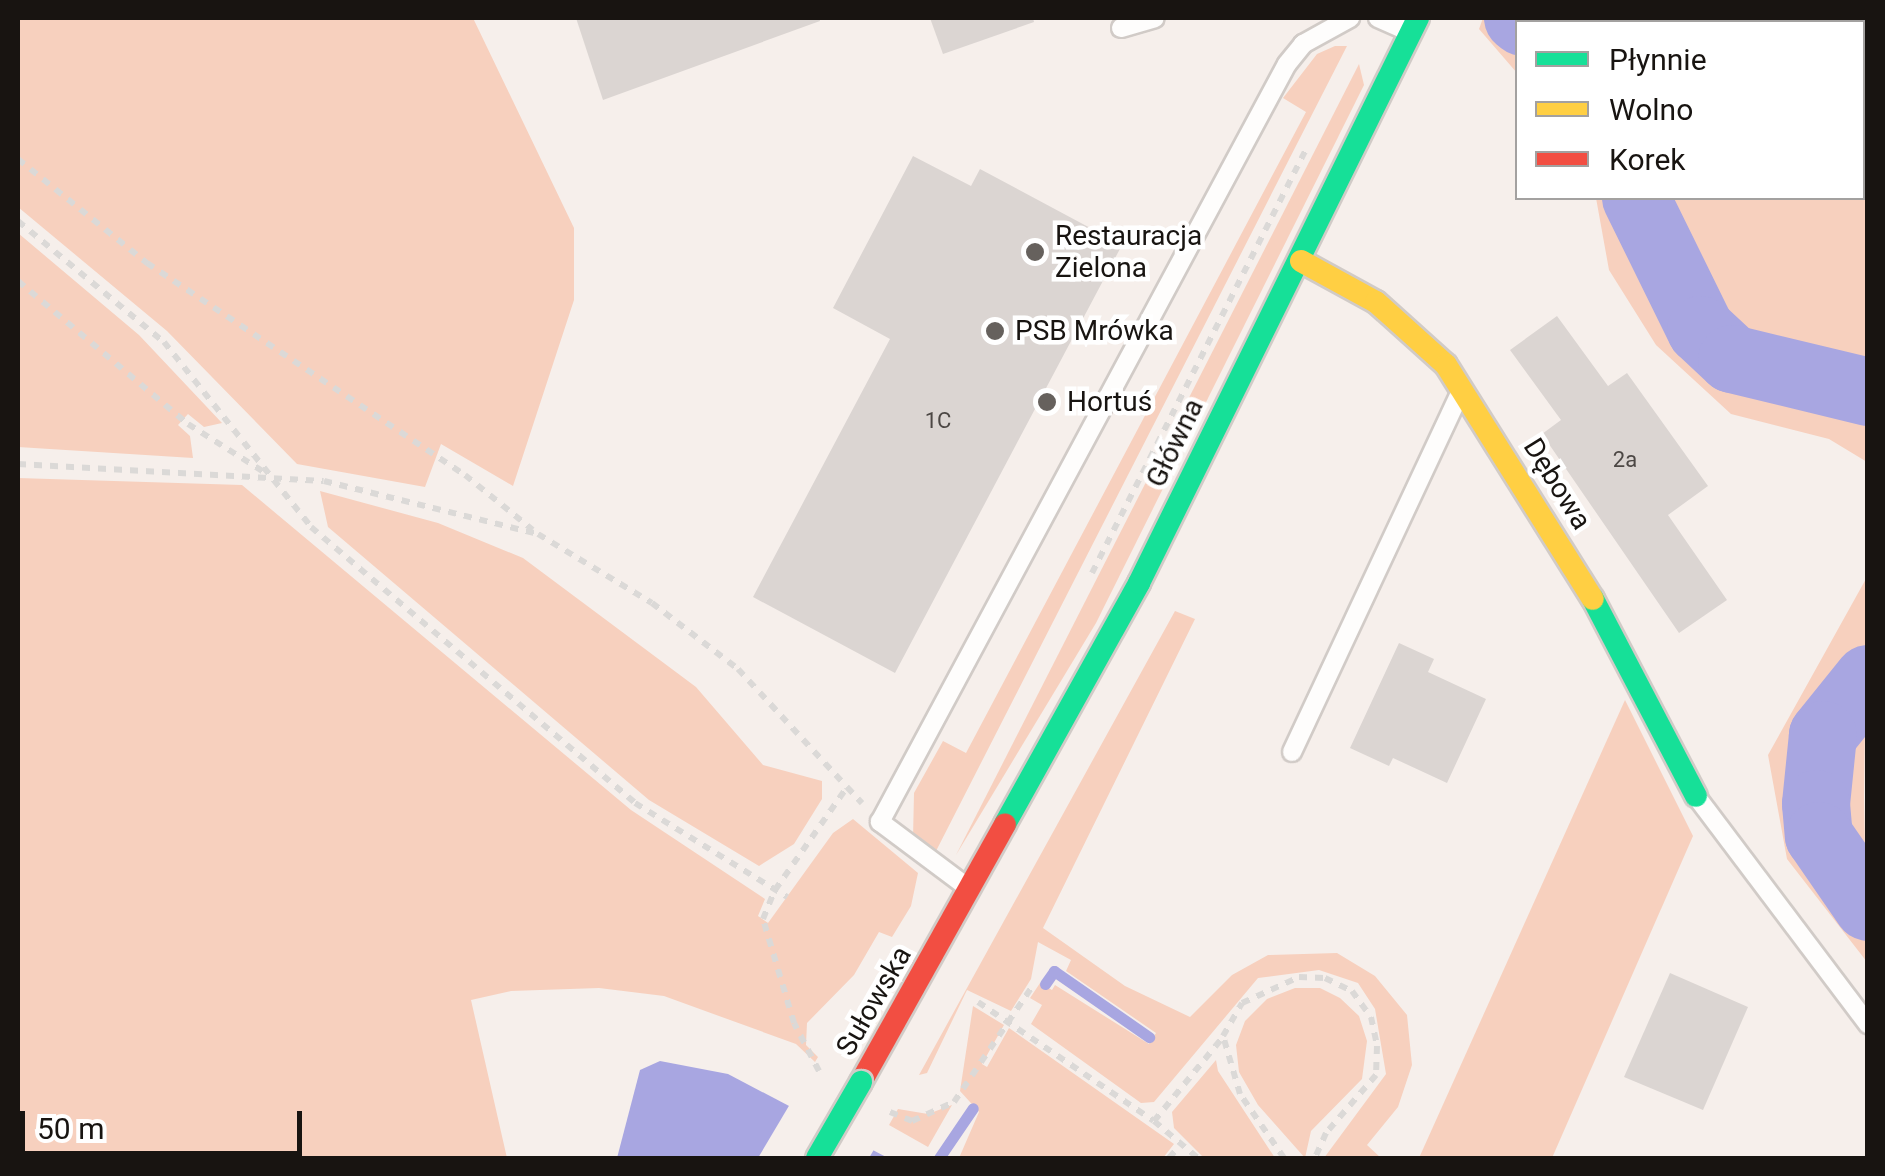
<!DOCTYPE html>
<meta charset="utf-8">
<style>
body{margin:0}
#map{position:relative;width:1885px;height:1176px;overflow:hidden;background:#f6efeb;font-family:Roboto,sans-serif}
div>[style]{position:absolute}
[style*='--x']{left:calc(var(--x)*1px);top:calc(var(--y)*1px);width:calc(var(--w)*1px);rotate:calc(var(--a)*1deg)}
.green>*{inset:0;background:#f7d0be}
.water>*{inset:0;background:#a8a6e1}
.pier>*{inset:0;background:#f6efeb}
.stream>*{height:11px;margin:-5.5px;padding:0 5.5px;transform-origin:5.5px;border-radius:5.5px;background:#a8a6e1}
.river>*{height:68px;margin:-34px;padding:0 34px;transform-origin:34px;border-radius:34px;background:#a8a6e1}
.building>*{inset:0;background:#dbd5d2}
.path>*{height:6px;margin-top:-3px;transform-origin:0;background:repeating-linear-gradient(90deg,#dbd9d7 0 8px,transparent 0 16px)}
.roads{filter:drop-shadow(2px 0 #d1cbc7) drop-shadow(-2px 0 #d1cbc7) drop-shadow(0 2px #d1cbc7) drop-shadow(0 -2px #d1cbc7)}
.lane>*{height:18px;margin:-9px;padding:0 9px;transform-origin:9px;border-radius:9px;background:#fefdfc}
.fast>*{height:22px;margin:-11px;padding:0 11px;transform-origin:11px;border-radius:11px;background:#16e098}
.slow>*{height:22px;margin:-11px;padding:0 11px;transform-origin:11px;border-radius:11px;background:#ffcf43}
.jam>*{height:22px;margin:-11px;padding:0 11px;transform-origin:11px;border-radius:11px;background:#f24e42}
.bridges{filter:drop-shadow(2px 0 #d1cbc7) drop-shadow(-2px 0 #d1cbc7) drop-shadow(0 2px #d1cbc7) drop-shadow(0 -2px #d1cbc7)}
.fast-bridge>*{height:22px;margin:-11px;padding:0 11px;transform-origin:11px;border-radius:11px;background:#16e098}
.dots>*{width:28px;height:28px;translate:-50% -50%;box-sizing:border-box;border:5px solid #fff;border-radius:50%}
span{translate:-50% -50%;white-space:nowrap;text-align:center;line-height:1.15;-webkit-text-stroke:9px #fff;paint-order:stroke}
.number-label{font-size:22px;color:#4c4744}
.number-label span{-webkit-text-stroke-width:0}
.poi-label{font-size:28px;color:#181411}
.left{translate:0 -50%;text-align:left}
.street-label{font-size:28px;color:#181411}
.frame{position:absolute;inset:0;border:20px solid #181411;pointer-events:none}
.legend{position:absolute;left:1515px;top:20px;width:350px;height:180px;box-sizing:border-box;background:#fff;border:2px solid #a3a1a0;margin:0;padding:12px 18px;list-style:none;font-size:30px;color:#181411}
.legend li{display:flex;align-items:center;gap:20px;height:50px}
.legend b{width:50px;border:2px solid #a3a1a0}
.scale{position:absolute;left:20px;top:1111px;width:282px;height:45px;box-sizing:border-box;border:5px solid #181411;border-top:0;padding-left:12px;font-size:30px;line-height:35px;white-space:nowrap;color:#181411;-webkit-text-stroke:8px #fff;paint-order:stroke}
</style>
<div id="map">
<div class="green">
<i style="clip-path:polygon(18px 18px,473px 18px,574px 228px,574px 300px,513px 486px,441px 444px,425px 487px,297px 464px,167px 331px,18px 207px)"></i>
<i style="clip-path:polygon(1483px 18px,1727px 18px,1733px 22px,1518px 22px,1517px 73px,1479px 29px)"></i>
<i style="clip-path:polygon(1335px 46px,1347px 46px,934px 855px,913px 838px,914px 793px,943px 741px,966px 753px,1306px 112px,1283px 98px,1317px 54px)"></i>
<i style="clip-path:polygon(1359px 64px,1364px 85px,1096px 623px,956px 855px)"></i>
<i style="clip-path:polygon(1863px 111px,1868px 114px,1867px 462px,1829px 439px,1731px 414px,1656px 345px,1609px 270px,1596px 198px,1862px 198px)"></i>
<i style="clip-path:polygon(18px 233px,139px 335px,222px 423px,204px 427px,188px 414px,178px 425px,190px 436px,193px 458px,18px 447px)"></i>
<i style="clip-path:polygon(18px 478px,242px 485px,631px 810px,765px 899px,758px 916px,768px 923px,833px 833px,853px 819px,918px 873px,911px 906px,892px 937px,879px 932px,854px 975px,807px 1023px,806px 1045px,818px 1057px,815px 1062px,796px 1044px,664px 996px,599px 988px,511px 991px,471px 1000px,507px 1158px,18px 1158px)"></i>
<i style="clip-path:polygon(320px 491px,438px 523px,523px 558px,696px 687px,763px 765px,822px 781px,822px 799px,794px 844px,759px 866px,649px 800px,328px 527px)"></i>
<i style="clip-path:polygon(1867px 577px,1864px 797px,1867px 962px,1787px 859px,1768px 755px)"></i>
<i style="clip-path:polygon(1175px 611px,1195px 619px,1043px 928px,1125px 986px,1190px 1017px,1232px 975px,1268px 955px,1337px 953px,1375px 976px,1407px 1015px,1412px 1065px,1398px 1107px,1367px 1145px,1381px 1158px,1324px 1158px,1386px 1074px,1375px 1009px,1358px 983px,1319px 970px,1258px 978px,1154px 1102px,1141px 1103px,1031px 1024px,1042px 1005px,1030px 998px,1040px 983px,1052px 990px,1055px 985px,1149px 1044px,1156px 1033px,1066px 971px,1071px 960px,1038px 942px,1031px 979px,1011px 1011px,967px 990px,927px 1073px,919px 1075px)"></i>
<i style="clip-path:polygon(1625px 700px,1693px 836px,1552px 1158px,1419px 1158px)"></i>
<i style="clip-path:polygon(1295px 988px,1320px 988px,1340px 998px,1359px 1016px,1367px 1041px,1362px 1079px,1311px 1131px,1305px 1158px,1258px 1105px,1239px 1072px,1236px 1045px,1245px 1021px,1267px 999px)"></i>
<i style="clip-path:polygon(973px 1006px,1004px 1025px,982px 1064px,987px 1067px,1009px 1028px,1174px 1144px,1163px 1158px,959px 1158px,979px 1112px,960px 1091px)"></i>
<i style="clip-path:polygon(1216px 1060px,1218px 1071px,1275px 1158px,1204px 1158px,1174px 1128px,1172px 1112px)"></i>
<i style="clip-path:polygon(952px 1105px,928px 1147px,889px 1125px,898px 1109px,928px 1114px)"></i>
</div>
<div class="water">
<i style="clip-path:polygon(660px 1061px,728px 1074px,888px 1158px,617px 1158px,640px 1070px)"></i>
</div>
<div class="pier">
<i style="clip-path:polygon(793px 1099px,876px 1146px,869px 1158px,758px 1158px)"></i>
</div>
<div class="stream">
<i style="--x:1045;--y:984;--w:16;--a:-55"></i>
<i style="--x:1054;--y:971;--w:116;--a:34.8"></i>
<i style="--x:939;--y:1158;--w:60;--a:-55.8"></i>
</div>
<div class="river">
<i style="--x:1518;--y:18;--w:6;--a:39"></i>
<i style="--x:1636;--y:198;--w:147;--a:63.8"></i>
<i style="--x:1701;--y:330;--w:42;--a:43.1"></i>
<i style="--x:1732;--y:359;--w:140;--a:13.6"></i>
<i style="--x:1868;--y:679;--w:72;--a:128.8"></i>
<i style="--x:1823;--y:735;--w:69;--a:95.8"></i>
<i style="--x:1816;--y:804;--w:32;--a:85"></i>
<i style="--x:1819;--y:836;--w:86;--a:55.4"></i>
</div>
<div class="building">
<i style="clip-path:polygon(576px 18px,819px 18px,820px 21px,603px 100px)"></i>
<i style="clip-path:polygon(930px 18px,1033px 18px,1034px 22px,943px 54px)"></i>
<i style="clip-path:polygon(913px 156px,971px 186px,980px 169px,1122px 245px,895px 673px,753px 597px,890px 339px,833px 308px)"></i>
<i style="clip-path:polygon(1557px 316px,1608px 386px,1627px 373px,1708px 486px,1668px 515px,1727px 600px,1679px 633px,1542px 434px,1561px 420px,1510px 350px)"></i>
<i style="clip-path:polygon(1399px 643px,1434px 659px,1428px 672px,1486px 699px,1447px 783px,1393px 758px,1389px 766px,1350px 748px)"></i>
<i style="clip-path:polygon(1670px 973px,1748px 1007px,1703px 1110px,1624px 1077px)"></i>
</div>
<div class="path">
<i style="--x:18;--y:159;--w:166;--a:38.9"></i>
<i style="--x:147;--y:263;--w:382;--a:33.7"></i>
<i style="--x:465;--y:475;--w:87;--a:39"></i>
<i style="--x:18;--y:221;--w:190;--a:39.7"></i>
<i style="--x:164;--y:342;--w:236;--a:51.5"></i>
<i style="--x:311;--y:527;--w:426;--a:40.4"></i>
<i style="--x:635;--y:803;--w:179;--a:31.7"></i>
<i style="--x:18;--y:281;--w:222;--a:40.1"></i>
<i style="--x:188;--y:424;--w:90;--a:32.3"></i>
<i style="--x:18;--y:464;--w:306;--a:3.2"></i>
<i style="--x:324;--y:481;--w:220;--a:13.9"></i>
<i style="--x:538;--y:534;--w:133;--a:31.2"></i>
<i style="--x:652;--y:603;--w:108;--a:37.5"></i>
<i style="--x:738;--y:669;--w:161;--a:47.3"></i>
<i style="--x:1092;--y:573;--w:477;--a:-63.2"></i>
<i style="--x:978;--y:1002;--w:212;--a:34.1"></i>
<i style="--x:1154;--y:1121;--w:57;--a:40.1"></i>
<i style="--x:819;--y:1071;--w:54;--a:-117.5"></i>
<i style="--x:794;--y:1023;--w:109;--a:-106.6"></i>
<i style="--x:763;--y:919;--w:31;--a:-68"></i>
<i style="--x:775;--y:890;--w:126;--a:-55"></i>
<i style="--x:847;--y:787;--w:22;--a:47"></i>
<i style="--x:890;--y:1112;--w:24;--a:22"></i>
<i style="--x:912;--y:1121;--w:46;--a:-24.3"></i>
<i style="--x:954;--y:1102;--w:143;--a:-55.9"></i>
<i style="--x:1154;--y:1121;--w:109;--a:-50.6"></i>
<i style="--x:1169;--y:1158;--w:18;--a:-49"></i>
<i style="--x:1284;--y:1158;--w:78;--a:-124.5"></i>
<i style="--x:1240;--y:1094;--w:60;--a:-106.3"></i>
<i style="--x:1223;--y:1036;--w:38;--a:-60"></i>
<i style="--x:1242;--y:1003;--w:63;--a:-24.5"></i>
<i style="--x:1299;--y:977;--w:26;--a:2"></i>
<i style="--x:1325;--y:978;--w:30;--a:26"></i>
<i style="--x:1352;--y:991;--w:32;--a:54"></i>
<i style="--x:1371;--y:1017;--w:30;--a:78"></i>
<i style="--x:1377;--y:1046;--w:29;--a:92"></i>
<i style="--x:1376;--y:1075;--w:77;--a:130.8"></i>
<i style="--x:1326;--y:1133;--w:27;--a:114"></i>
</div>
<div class="roads">
<div class="lane">
<i style="--x:1378;--y:18;--w:36;--a:24"></i>
<i style="--x:1121;--y:28;--w:35;--a:-16"></i>
<i style="--x:1292;--y:752;--w:391;--a:-64.9"></i>
<i style="--x:1696;--y:796;--w:286;--a:53"></i>
<i style="--x:967;--y:887;--w:109;--a:-143.2"></i>
<i style="--x:880;--y:822;--w:860;--a:-61.77"></i>
<i style="--x:1287;--y:64;--w:26;--a:-51"></i>
<i style="--x:1303;--y:44;--w:54;--a:-29"></i>
</div>
<div class="fast">
<i style="--x:1593;--y:599;--w:222;--a:62.4"></i>
<i style="--x:1005;--y:824;--w:276;--a:-60.9"></i>
<i style="--x:1139;--y:583;--w:630;--a:-63.72"></i>
</div>
<div class="slow">
<i style="--x:1301;--y:261;--w:85;--a:28.7"></i>
<i style="--x:1376;--y:302;--w:94;--a:42"></i>
<i style="--x:1446;--y:365;--w:276;--a:57.9"></i>
</div>
<div class="jam">
<i style="--x:861;--y:1082;--w:295;--a:-60.8"></i>
</div>
</div>
<div class="bridges">
<div class="fast-bridge">
<i style="--x:817;--y:1158;--w:88;--a:-59.9"></i>
</div>
</div>
<div class="dots">
<i style="left:1035px;top:252px;background:#66615d"></i>
<i style="left:995px;top:331px;background:#66615d"></i>
<i style="left:1047px;top:402px;background:#66615d"></i>
</div>
<div class="number-label">
<span style="left:938px;top:421px">1C</span>
<span style="left:1625px;top:460px">2a</span>
</div>
<div class="poi-label">
<span class="left" style="left:1055px;top:252px">Restauracja<br>Zielona</span>
<span class="left" style="left:1015px;top:331px">PSB Mrówka</span>
<span class="left" style="left:1067px;top:402px">Hortuś</span>
</div>
<div class="street-label">
<span style="left:1175px;top:443px;rotate:-64deg">Główna</span>
<span style="left:1557px;top:484px;rotate:58deg">Dębowa</span>
<span style="left:874px;top:1001px;rotate:-60deg">Sułowska</span>
</div>
<div class="frame"></div>
<ul class="legend">
<li><b style="height:12px;background:#16e098"></b>Płynnie</li>
<li><b style="height:12px;background:#ffcf43"></b>Wolno</li>
<li><b style="height:12px;background:#f24e42"></b>Korek</li>
</ul>
<div class="scale">50 m</div>
</div>
